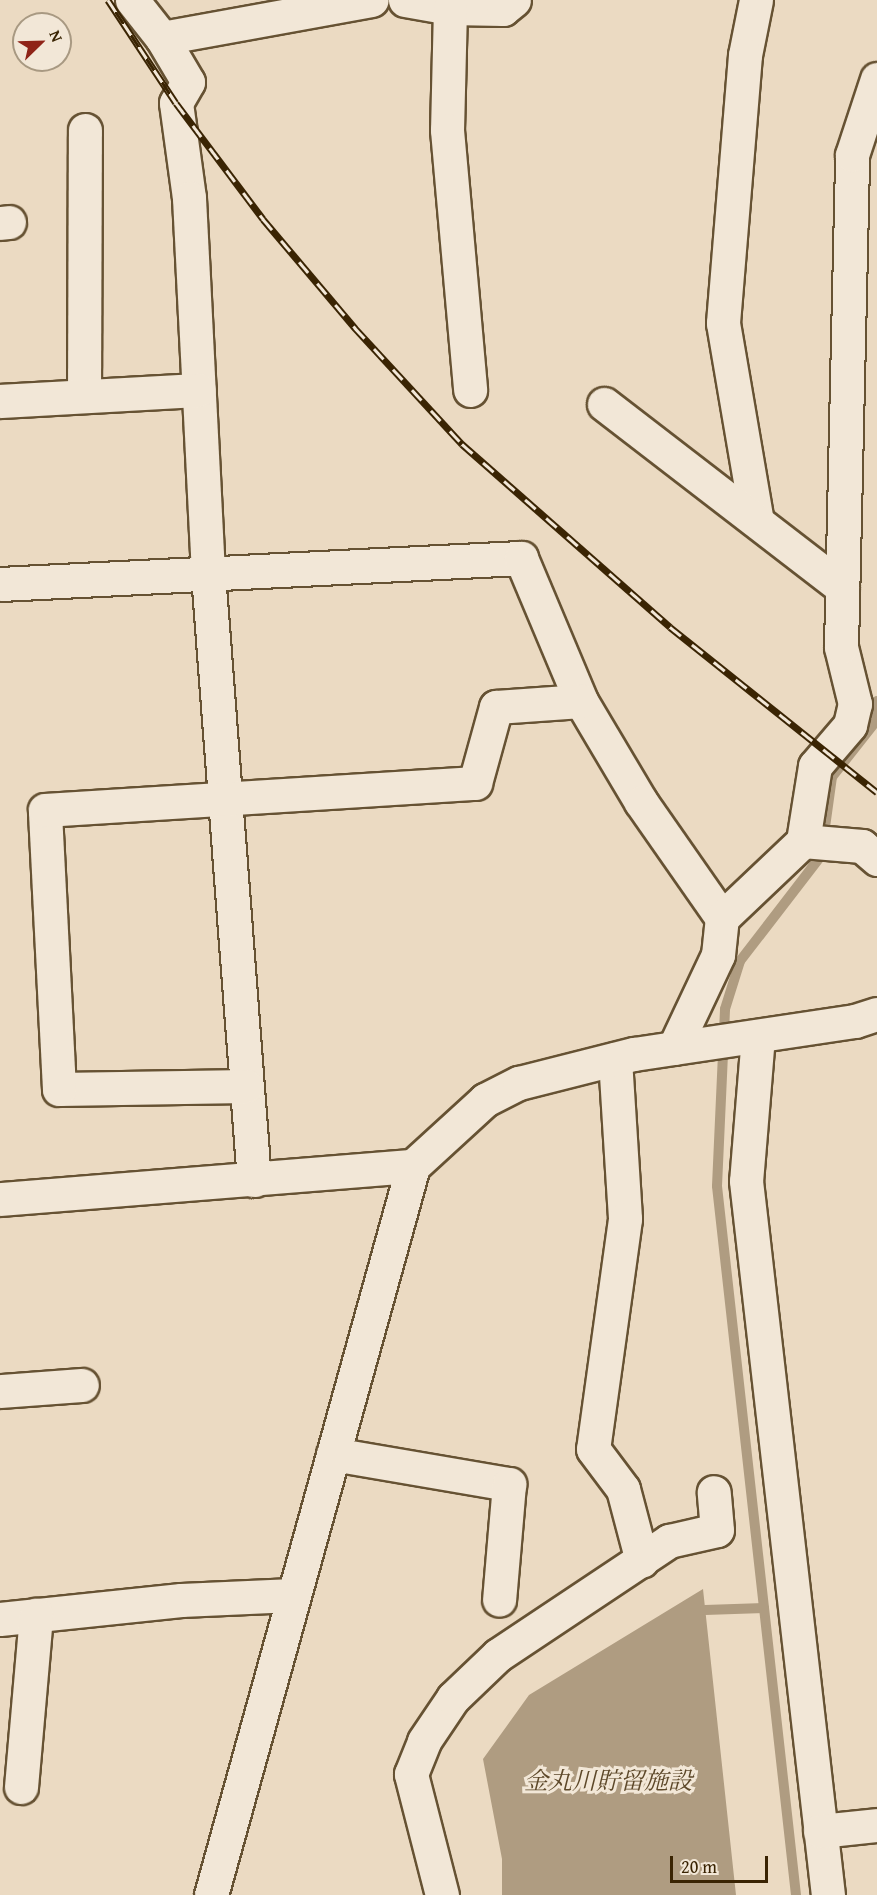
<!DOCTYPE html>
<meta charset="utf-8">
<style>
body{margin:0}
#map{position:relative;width:877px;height:1895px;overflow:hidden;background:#ebdac2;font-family:"Gentium Book Plus","Noto Serif JP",serif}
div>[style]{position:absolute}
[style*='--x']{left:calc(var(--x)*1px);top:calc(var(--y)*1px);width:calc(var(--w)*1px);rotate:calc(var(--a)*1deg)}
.water>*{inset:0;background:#af9c81}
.stream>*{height:10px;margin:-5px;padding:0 5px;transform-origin:5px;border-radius:5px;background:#af9c81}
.roads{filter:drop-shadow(2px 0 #665233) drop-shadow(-2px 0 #665233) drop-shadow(0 2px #665233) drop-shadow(0 -2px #665233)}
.minor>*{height:33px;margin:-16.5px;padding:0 16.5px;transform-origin:16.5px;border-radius:16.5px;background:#f2e7d7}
.rail>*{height:7px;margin-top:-3.5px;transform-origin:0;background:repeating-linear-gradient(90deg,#f2e7d7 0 14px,#3a2403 0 28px);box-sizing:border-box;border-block:2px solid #3a2403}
span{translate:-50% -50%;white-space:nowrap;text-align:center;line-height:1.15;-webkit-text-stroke:6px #f2e7d7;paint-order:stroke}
.water-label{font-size:24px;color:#5d4829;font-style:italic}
.north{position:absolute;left:12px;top:12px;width:60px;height:60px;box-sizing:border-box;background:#f2e7d7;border:2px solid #a89982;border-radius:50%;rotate:67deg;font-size:16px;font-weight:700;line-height:24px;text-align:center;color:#3a2403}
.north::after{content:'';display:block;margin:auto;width:21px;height:27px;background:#8f2418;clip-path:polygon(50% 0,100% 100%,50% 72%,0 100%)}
.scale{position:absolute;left:670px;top:1856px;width:98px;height:27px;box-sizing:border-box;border:3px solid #3a2403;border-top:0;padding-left:8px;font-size:18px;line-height:21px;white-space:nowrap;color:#3a2403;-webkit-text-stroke:4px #f2e7d7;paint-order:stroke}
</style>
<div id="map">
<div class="water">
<i style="clip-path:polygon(703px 1589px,736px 1895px,502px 1895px,502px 1859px,483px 1759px,529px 1695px)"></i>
</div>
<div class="stream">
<i style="--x:705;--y:1610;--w:59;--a:-1.9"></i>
<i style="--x:796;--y:1895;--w:713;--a:-96.36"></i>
<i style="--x:717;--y:1186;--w:177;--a:-87.4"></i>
<i style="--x:725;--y:1009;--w:50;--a:-72.6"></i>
<i style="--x:740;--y:961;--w:133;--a:-52.4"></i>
<i style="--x:821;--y:856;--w:80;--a:-82.1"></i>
<i style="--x:832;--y:777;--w:73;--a:-51.7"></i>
<i style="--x:877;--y:720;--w:19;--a:-90"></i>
</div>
<div class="roads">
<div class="minor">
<i style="--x:132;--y:0;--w:48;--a:51.7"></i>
<i style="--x:162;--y:38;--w:51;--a:59.4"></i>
<i style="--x:188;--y:82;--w:24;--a:120"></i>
<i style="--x:176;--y:103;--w:96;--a:82.2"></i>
<i style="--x:189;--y:198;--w:376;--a:87.1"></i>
<i style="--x:208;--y:574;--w:608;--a:85.66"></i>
<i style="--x:405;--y:0;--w:46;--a:10.1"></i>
<i style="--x:450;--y:8;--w:53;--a:1.1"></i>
<i style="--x:503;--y:9;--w:14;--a:-39"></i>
<i style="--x:756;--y:0;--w:56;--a:101.3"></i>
<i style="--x:745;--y:55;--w:269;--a:94.7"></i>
<i style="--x:723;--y:323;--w:201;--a:80.3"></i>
<i style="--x:450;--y:8;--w:122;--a:91.4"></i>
<i style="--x:447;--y:130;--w:261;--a:84.9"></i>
<i style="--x:162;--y:38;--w:213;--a:-10.3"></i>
<i style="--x:0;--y:223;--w:9;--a:-6"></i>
<i style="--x:84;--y:396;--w:266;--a:-89.8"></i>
<i style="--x:0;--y:401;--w:199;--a:-3.2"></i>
<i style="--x:604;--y:404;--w:300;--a:37.6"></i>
<i style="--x:0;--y:584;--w:522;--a:-2.86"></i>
<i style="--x:521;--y:558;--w:155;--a:67.2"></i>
<i style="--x:581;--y:701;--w:117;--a:59.3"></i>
<i style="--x:641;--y:802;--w:141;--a:55.1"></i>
<i style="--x:803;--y:841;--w:59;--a:4.8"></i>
<i style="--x:862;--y:846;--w:20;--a:41"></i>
<i style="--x:758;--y:1036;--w:145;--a:94.7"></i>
<i style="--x:746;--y:1181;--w:719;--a:83.45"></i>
<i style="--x:674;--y:1048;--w:103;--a:-64.7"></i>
<i style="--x:718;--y:955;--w:37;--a:-84"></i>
<i style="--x:722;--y:918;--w:112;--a:-43.5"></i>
<i style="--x:803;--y:841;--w:76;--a:-80.9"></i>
<i style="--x:815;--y:766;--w:54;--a:-49.5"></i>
<i style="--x:850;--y:725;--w:22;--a:-77"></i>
<i style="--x:855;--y:704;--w:59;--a:-103.8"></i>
<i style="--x:841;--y:647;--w:492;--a:-88.7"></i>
<i style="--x:852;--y:155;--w:80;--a:-71.8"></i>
<i style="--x:615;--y:1059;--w:160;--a:86.4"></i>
<i style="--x:625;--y:1219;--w:232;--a:97.9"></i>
<i style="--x:593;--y:1449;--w:50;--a:53.1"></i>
<i style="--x:623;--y:1489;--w:74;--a:75.2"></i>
<i style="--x:246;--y:1086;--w:187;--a:179.1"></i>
<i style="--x:59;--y:1089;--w:279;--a:-92.9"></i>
<i style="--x:45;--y:810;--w:431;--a:-3.6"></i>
<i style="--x:475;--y:783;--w:79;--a:-74.6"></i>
<i style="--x:496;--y:707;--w:85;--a:-4"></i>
<i style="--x:0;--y:1199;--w:414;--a:-4.6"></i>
<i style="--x:0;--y:1391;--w:82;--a:-4.2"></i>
<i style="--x:333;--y:1454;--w:179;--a:9.7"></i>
<i style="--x:509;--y:1484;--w:116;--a:94.9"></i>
<i style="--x:0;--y:1619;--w:182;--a:-6"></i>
<i style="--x:181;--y:1600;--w:112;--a:-2.6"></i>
<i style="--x:21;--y:1787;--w:173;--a:-85"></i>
<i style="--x:820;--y:1831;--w:57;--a:-6"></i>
<i style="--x:211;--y:1895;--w:756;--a:-74.51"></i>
<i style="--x:413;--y:1166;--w:98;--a:-42.5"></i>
<i style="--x:485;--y:1100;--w:38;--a:-27"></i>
<i style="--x:519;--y:1083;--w:119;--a:-14.2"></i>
<i style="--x:634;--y:1054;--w:223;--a:-8.5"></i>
<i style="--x:855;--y:1021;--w:23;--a:-18"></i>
<i style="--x:442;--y:1895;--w:125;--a:-104.4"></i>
<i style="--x:411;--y:1774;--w:35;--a:-68"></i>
<i style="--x:424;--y:1741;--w:52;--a:-56"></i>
<i style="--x:453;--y:1698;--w:62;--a:-43.7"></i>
<i style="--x:498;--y:1655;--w:206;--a:-33.7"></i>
<i style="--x:669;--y:1541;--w:49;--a:-12.9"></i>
<i style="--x:717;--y:1530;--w:38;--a:-95"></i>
</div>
</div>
<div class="rail">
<i style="--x:108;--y:0;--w:123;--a:56.6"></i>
<i style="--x:176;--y:103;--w:145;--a:53.1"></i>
<i style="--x:263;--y:219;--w:143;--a:49.8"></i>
<i style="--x:355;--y:328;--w:158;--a:47.3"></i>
<i style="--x:462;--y:444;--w:277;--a:41.3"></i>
<i style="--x:670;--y:627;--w:265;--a:38.6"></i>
</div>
<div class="water-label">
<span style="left:608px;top:1781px">金丸川貯留施設</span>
</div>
<div class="north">N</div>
<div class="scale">20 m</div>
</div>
